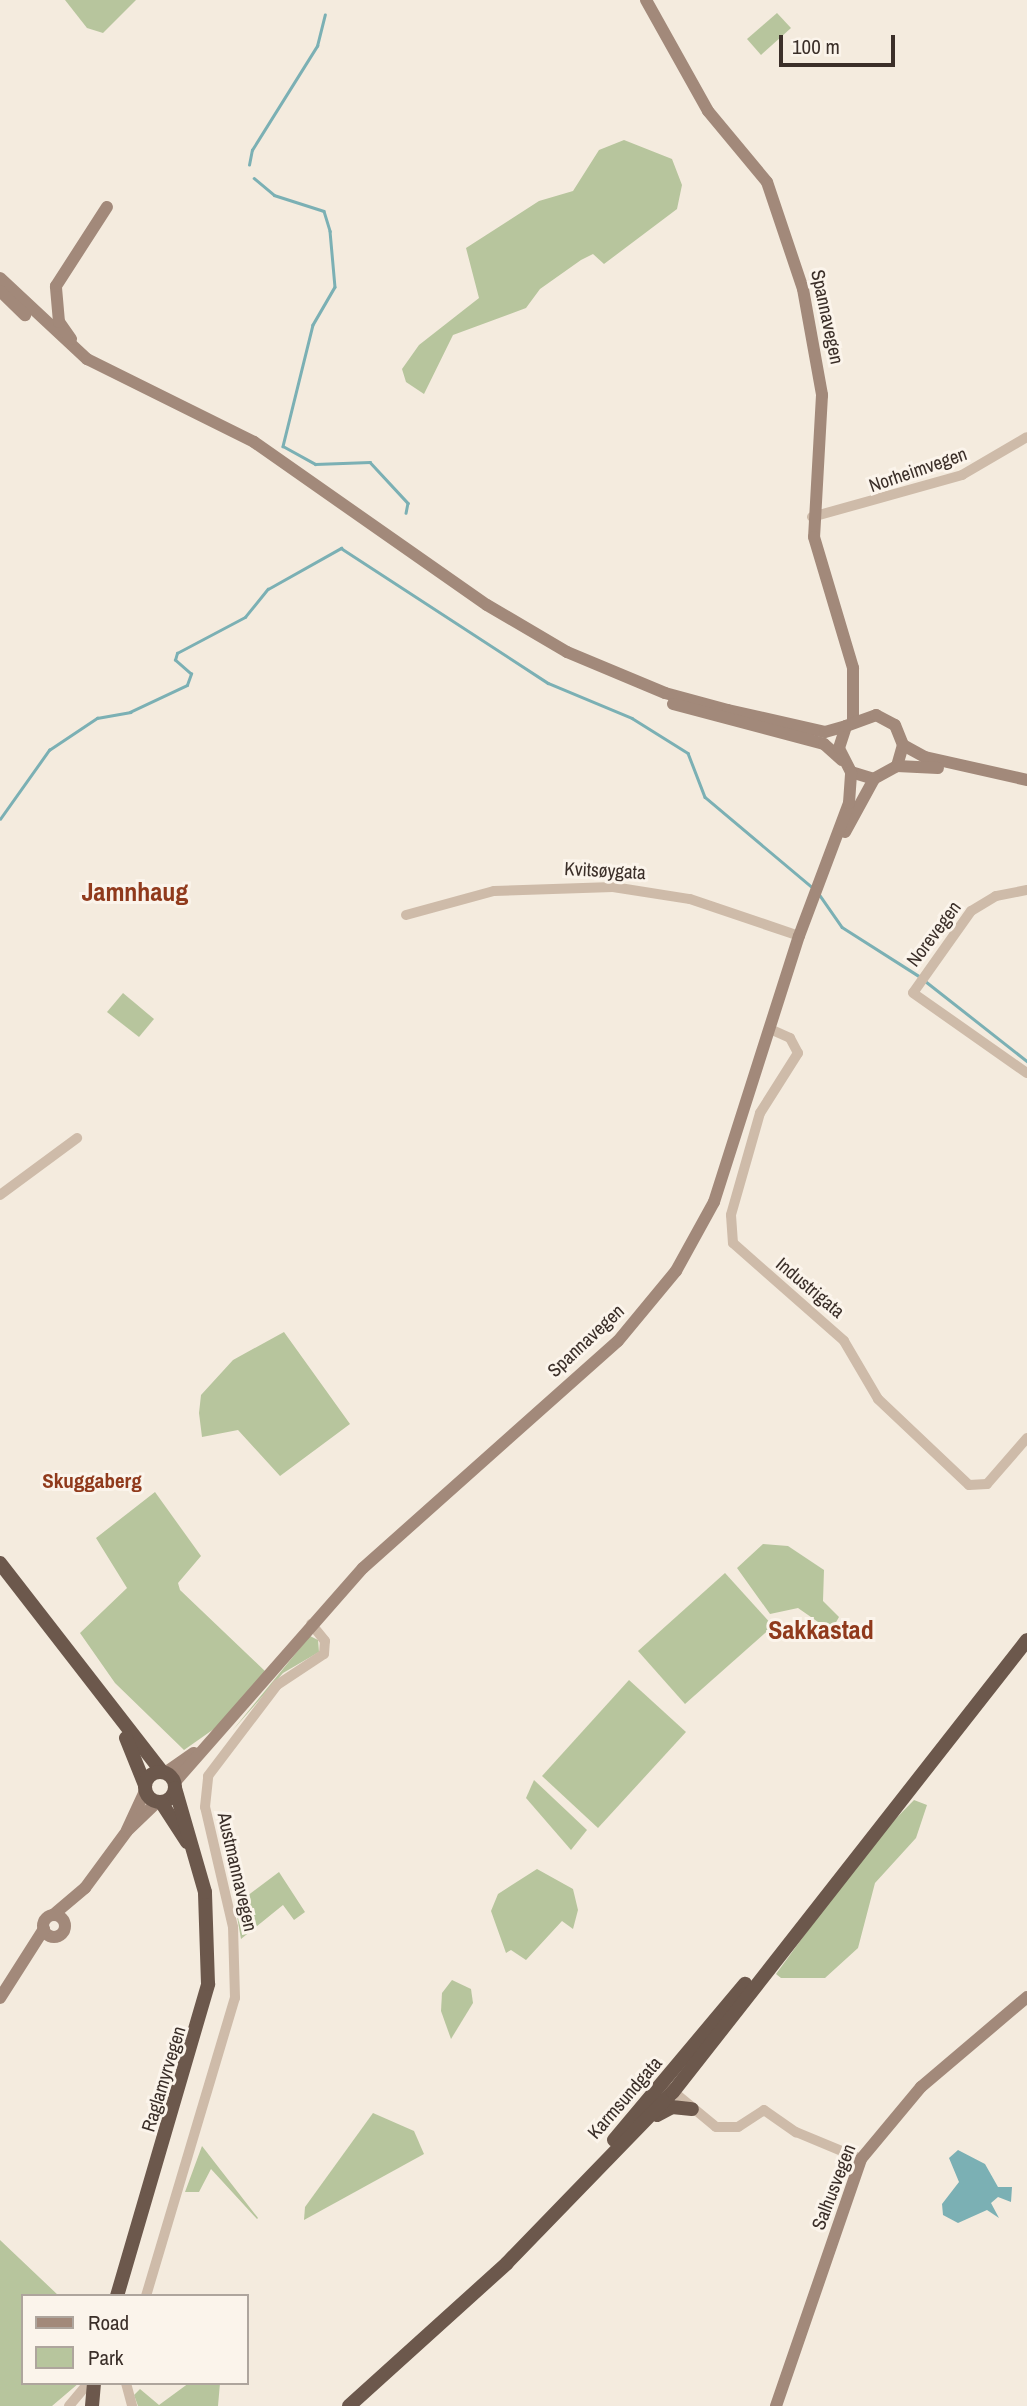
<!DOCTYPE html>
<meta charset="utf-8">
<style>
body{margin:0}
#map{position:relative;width:1027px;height:2406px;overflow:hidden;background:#f4ebde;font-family:"Archivo Narrow",sans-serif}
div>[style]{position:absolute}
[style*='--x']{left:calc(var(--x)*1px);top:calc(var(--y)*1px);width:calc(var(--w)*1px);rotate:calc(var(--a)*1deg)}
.green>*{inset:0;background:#b7c59d}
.water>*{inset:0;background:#7bb0b4}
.stream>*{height:2.5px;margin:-1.25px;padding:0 1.25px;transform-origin:1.25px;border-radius:1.25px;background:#7bb0b4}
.tertiary>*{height:10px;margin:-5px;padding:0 5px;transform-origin:5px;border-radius:5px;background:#cebba9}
.secondary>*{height:12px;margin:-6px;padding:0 6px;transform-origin:6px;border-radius:6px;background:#a2897a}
.secondary>.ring{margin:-6px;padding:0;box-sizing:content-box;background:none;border:12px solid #a2897a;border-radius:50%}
.trunk>*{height:14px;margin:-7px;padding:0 7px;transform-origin:7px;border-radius:7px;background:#6c584c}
.trunk>.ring{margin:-7px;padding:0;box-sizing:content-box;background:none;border:14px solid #6c584c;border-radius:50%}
span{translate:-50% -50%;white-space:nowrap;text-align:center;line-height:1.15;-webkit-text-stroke:6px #fbf4eb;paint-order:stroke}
.street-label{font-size:19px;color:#3b2f29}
.neighbourhood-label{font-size:21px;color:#903a1c;font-weight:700}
.district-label{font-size:26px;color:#903a1c;font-weight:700}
.legend{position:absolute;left:21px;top:2294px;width:228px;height:91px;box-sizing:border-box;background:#fbf4eb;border:2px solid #aea59d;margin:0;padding:9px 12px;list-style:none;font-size:21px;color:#3b2f29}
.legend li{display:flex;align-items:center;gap:14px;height:35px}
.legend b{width:35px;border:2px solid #aea59d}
.scale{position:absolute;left:779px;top:35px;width:116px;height:32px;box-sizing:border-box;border:4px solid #3b2f29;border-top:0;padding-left:9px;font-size:21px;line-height:24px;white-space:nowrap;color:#3b2f29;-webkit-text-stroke:5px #fbf4eb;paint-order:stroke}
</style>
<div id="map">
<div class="green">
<i style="clip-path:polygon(65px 0,136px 0,103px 33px,87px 28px)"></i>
<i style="clip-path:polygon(777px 13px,791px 28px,761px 55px,747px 39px)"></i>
<i style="clip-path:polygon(624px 140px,672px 159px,682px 185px,677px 209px,604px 264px,593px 254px,581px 260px,540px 289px,526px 308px,453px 335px,424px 394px,406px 382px,402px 369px,419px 345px,479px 298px,466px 248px,539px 201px,573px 191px,599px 150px)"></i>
<i style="clip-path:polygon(123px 993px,154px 1019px,139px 1037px,107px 1012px)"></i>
<i style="clip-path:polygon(284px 1332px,350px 1424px,280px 1476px,238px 1430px,202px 1437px,199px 1413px,201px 1395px,233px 1360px)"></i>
<i style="clip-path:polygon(155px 1492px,201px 1556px,178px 1583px,180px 1590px,267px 1673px,231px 1717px,184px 1750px,115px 1683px,80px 1633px,127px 1588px,96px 1538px)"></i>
<i style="clip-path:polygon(763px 1544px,788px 1546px,824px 1570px,823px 1601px,839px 1617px,831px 1631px,798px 1608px,770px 1614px,737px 1568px)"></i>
<i style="clip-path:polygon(725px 1573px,773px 1626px,685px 1704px,638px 1651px)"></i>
<i style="clip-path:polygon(310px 1636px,318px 1640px,319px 1652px,283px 1673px,232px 1731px)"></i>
<i style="clip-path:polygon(629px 1680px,686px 1732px,598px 1828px,542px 1776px)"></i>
<i style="clip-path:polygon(534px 1780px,587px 1830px,571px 1850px,526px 1798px)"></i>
<i style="clip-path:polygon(914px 1800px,927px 1805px,916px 1838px,875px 1883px,858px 1948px,825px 1978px,781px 1978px,776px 1974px,872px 1843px)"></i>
<i style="clip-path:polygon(537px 1869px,573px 1889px,578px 1910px,573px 1929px,562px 1921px,526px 1960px,511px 1950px,506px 1953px,491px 1911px,498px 1894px)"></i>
<i style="clip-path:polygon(279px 1872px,305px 1912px,294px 1920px,283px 1905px,241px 1939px,235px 1905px)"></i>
<i style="clip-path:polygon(452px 1980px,471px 1989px,473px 2003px,451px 2039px,441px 2011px,442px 1993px)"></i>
<i style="clip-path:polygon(373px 2113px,414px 2131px,424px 2154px,304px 2220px,305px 2207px)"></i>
<i style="clip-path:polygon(202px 2146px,258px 2218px,257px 2219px,211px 2169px,199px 2192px,185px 2192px)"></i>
<i style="clip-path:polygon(0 2240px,59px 2296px,23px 2296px,23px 2383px,79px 2383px,52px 2406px,0 2406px)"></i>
<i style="clip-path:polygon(189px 2383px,220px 2383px,218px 2406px,138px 2406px,134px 2395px,140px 2389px,159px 2405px)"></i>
</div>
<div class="water">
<i style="clip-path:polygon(958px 2150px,985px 2164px,998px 2187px,1012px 2187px,1011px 2202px,998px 2197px,991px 2203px,999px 2218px,987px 2210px,958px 2223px,943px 2215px,942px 2204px,959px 2182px,949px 2158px)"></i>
</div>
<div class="stream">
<i style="--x:249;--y:165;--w:15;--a:-79"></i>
<i style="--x:252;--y:150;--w:123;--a:-58"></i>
<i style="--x:317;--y:46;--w:32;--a:-76"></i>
<i style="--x:254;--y:178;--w:26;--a:40"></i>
<i style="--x:274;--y:195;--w:52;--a:17.7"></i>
<i style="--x:324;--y:211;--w:21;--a:73"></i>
<i style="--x:330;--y:231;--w:56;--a:84.9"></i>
<i style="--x:335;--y:287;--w:44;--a:120.1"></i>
<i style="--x:313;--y:325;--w:125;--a:103.9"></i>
<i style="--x:283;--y:446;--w:37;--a:29"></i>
<i style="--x:315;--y:464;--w:55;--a:-2.1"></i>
<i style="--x:370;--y:462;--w:56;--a:47.2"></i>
<i style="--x:408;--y:503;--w:10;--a:101"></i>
<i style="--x:0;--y:819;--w:85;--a:-54.6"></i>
<i style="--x:49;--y:750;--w:58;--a:-33.7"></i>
<i style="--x:97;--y:718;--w:34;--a:-10"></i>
<i style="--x:130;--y:712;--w:63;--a:-25.3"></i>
<i style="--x:187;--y:685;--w:12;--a:-70"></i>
<i style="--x:191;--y:674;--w:21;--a:-139"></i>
<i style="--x:175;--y:660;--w:7;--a:-74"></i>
<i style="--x:177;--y:653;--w:77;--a:-27.9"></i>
<i style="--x:245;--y:617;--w:36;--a:-51"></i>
<i style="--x:268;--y:589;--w:84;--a:-29.3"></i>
<i style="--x:341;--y:548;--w:247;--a:33.1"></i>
<i style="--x:548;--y:683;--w:91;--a:22.6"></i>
<i style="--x:632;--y:718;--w:66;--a:32"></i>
<i style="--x:688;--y:753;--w:47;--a:68.9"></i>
<i style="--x:705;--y:797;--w:140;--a:40.1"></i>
<i style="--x:819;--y:894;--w:40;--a:55.1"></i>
<i style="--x:842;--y:927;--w:91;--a:32.5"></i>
<i style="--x:924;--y:980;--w:131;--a:38.2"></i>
</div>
<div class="tertiary">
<i style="--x:812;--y:517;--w:156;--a:-15.6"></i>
<i style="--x:962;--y:475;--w:75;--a:-30.3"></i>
<i style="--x:1027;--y:890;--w:32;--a:169"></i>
<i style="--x:996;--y:896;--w:29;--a:149"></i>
<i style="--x:971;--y:911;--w:100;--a:125.3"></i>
<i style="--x:913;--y:993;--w:139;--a:35.1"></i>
<i style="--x:406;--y:915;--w:91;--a:-15.3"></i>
<i style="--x:494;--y:891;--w:119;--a:-1.9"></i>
<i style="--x:613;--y:887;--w:78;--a:8.9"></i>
<i style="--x:690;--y:899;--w:115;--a:18.7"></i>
<i style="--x:770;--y:1029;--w:22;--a:24"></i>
<i style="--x:790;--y:1038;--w:17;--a:62"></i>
<i style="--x:798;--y:1053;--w:71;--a:122.3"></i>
<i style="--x:760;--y:1113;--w:106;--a:105.9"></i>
<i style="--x:731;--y:1215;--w:28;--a:86"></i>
<i style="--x:733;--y:1243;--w:148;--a:41.4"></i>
<i style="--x:844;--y:1341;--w:67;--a:59.6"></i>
<i style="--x:878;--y:1399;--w:125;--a:43.4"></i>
<i style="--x:969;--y:1485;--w:18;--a:-3"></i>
<i style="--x:987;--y:1484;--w:61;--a:-49"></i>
<i style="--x:0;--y:1195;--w:96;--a:-36.5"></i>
<i style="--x:669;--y:2088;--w:61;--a:39.7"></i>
<i style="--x:716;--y:2127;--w:22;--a:0"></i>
<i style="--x:738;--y:2127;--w:31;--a:-33"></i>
<i style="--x:764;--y:2110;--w:39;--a:35"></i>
<i style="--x:796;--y:2132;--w:70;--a:22.6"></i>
<i style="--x:146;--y:2296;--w:311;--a:-73.4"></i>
<i style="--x:235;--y:1998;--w:71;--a:-91.6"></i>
<i style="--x:233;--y:1927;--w:123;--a:-103.1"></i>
<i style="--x:205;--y:1807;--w:31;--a:-84"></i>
<i style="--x:208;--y:1776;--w:114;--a:-52.8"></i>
<i style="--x:277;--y:1685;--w:56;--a:-33.4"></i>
<i style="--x:324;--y:1654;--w:13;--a:-86"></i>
<i style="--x:325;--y:1641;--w:22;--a:-129"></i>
<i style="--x:126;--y:2383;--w:24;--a:75"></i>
<i style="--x:69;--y:2406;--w:30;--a:-50"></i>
</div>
<div class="secondary">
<i style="--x:646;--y:0;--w:127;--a:60.8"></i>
<i style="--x:708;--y:111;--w:92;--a:50.3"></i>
<i style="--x:767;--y:182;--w:113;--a:71.4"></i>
<i style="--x:803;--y:289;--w:108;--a:79.8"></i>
<i style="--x:822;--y:395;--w:142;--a:93.2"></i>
<i style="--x:814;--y:537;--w:137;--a:73.4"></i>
<i style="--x:853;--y:668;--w:52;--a:90"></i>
<i style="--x:0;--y:278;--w:119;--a:43"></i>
<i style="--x:87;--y:359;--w:186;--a:26.4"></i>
<i style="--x:254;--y:442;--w:284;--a:35"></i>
<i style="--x:487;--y:605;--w:93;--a:30.4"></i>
<i style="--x:567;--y:652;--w:106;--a:22.7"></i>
<i style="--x:665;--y:693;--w:65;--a:15.1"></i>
<i style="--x:728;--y:710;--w:99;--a:12.8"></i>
<i style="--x:825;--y:732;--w:22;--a:-16"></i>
<i style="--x:0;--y:291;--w:35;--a:44"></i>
<i style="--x:71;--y:339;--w:21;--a:-125"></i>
<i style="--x:59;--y:322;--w:36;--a:-95"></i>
<i style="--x:56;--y:286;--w:94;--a:-57.2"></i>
<i style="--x:673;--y:704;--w:156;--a:14.8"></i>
<i style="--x:824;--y:744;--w:24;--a:42"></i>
<i style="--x:903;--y:745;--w:22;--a:106"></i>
<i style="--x:897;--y:766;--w:26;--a:151"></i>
<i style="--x:874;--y:779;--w:24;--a:-163"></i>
<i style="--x:851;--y:772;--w:27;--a:-117"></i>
<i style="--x:839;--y:748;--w:23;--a:-72"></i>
<i style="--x:846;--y:726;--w:32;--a:-20"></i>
<i style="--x:876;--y:715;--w:21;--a:28"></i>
<i style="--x:895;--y:725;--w:22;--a:68"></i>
<i style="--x:903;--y:745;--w:25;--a:29"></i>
<i style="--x:925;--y:757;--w:105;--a:12.7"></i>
<i style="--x:897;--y:766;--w:41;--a:2.8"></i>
<i style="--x:845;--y:832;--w:60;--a:-61.3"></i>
<i style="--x:165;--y:1773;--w:35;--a:-35"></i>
<i style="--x:174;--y:1783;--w:286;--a:-48.7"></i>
<i style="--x:363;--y:1568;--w:341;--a:-41.7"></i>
<i style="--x:618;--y:1341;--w:91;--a:-50.4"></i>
<i style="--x:676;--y:1271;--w:79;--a:-61.2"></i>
<i style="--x:714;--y:1202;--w:279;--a:-72.3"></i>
<i style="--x:799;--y:936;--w:142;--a:-69.4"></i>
<i style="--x:849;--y:803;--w:31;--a:-86"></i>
<i style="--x:127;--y:1830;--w:43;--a:-65.2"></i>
<i style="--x:53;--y:1915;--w:42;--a:-40.2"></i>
<i style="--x:85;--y:1888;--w:71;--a:-53.6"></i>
<i style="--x:127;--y:1831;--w:42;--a:-44"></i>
<i class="ring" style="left:43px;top:1915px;width:10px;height:10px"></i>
<i style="--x:0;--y:1998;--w:82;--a:-57.5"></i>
<i style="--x:776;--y:2406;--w:261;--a:-71"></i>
<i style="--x:861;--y:2159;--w:94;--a:-50.2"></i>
<i style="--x:921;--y:2087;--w:139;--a:-40.3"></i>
</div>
<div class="trunk">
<i style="--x:0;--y:1563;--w:264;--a:52.2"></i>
<i style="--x:126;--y:1738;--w:51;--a:68"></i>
<i class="ring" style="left:145px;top:1772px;width:16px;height:16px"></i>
<i style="--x:161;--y:1802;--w:48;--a:57"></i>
<i style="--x:657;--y:2115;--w:17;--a:-28"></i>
<i style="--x:672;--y:2107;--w:20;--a:6"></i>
<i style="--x:614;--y:2140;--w:204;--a:-50"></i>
<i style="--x:117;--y:2296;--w:325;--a:-73.7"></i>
<i style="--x:208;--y:1984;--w:92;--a:-91.9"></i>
<i style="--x:205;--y:1892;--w:108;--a:-106.1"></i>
<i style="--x:92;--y:2406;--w:23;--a:-85"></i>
<i style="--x:349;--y:2406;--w:213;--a:-42.1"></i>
<i style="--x:507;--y:2263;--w:238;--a:-45.9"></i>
<i style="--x:673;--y:2092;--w:574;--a:-51.93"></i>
</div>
<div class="street-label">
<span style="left:827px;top:317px;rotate:78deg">Spannavegen</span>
<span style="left:918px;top:470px;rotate:-19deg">Norheimvegen</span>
<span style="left:605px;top:871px;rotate:3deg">Kvitsøygata</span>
<span style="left:934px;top:934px;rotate:-53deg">Norevegen</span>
<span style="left:810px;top:1288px;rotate:40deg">Industrigata</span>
<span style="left:586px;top:1341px;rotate:-43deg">Spannavegen</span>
<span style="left:237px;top:1872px;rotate:77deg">Austmannavegen</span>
<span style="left:164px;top:2079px;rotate:-73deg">Raglamyrvegen</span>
<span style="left:625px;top:2098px;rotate:-49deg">Karmsundgata</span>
<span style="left:834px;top:2187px;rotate:-69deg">Salhusvegen</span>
</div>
<div class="neighbourhood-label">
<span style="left:92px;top:1481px">Skuggaberg</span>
</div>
<div class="district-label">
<span style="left:135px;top:892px">Jamnhaug</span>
<span style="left:821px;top:1630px">Sakkastad</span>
</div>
<ul class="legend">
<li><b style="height:9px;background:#a2897a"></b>Road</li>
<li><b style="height:19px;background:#b7c59d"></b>Park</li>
</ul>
<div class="scale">100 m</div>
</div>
